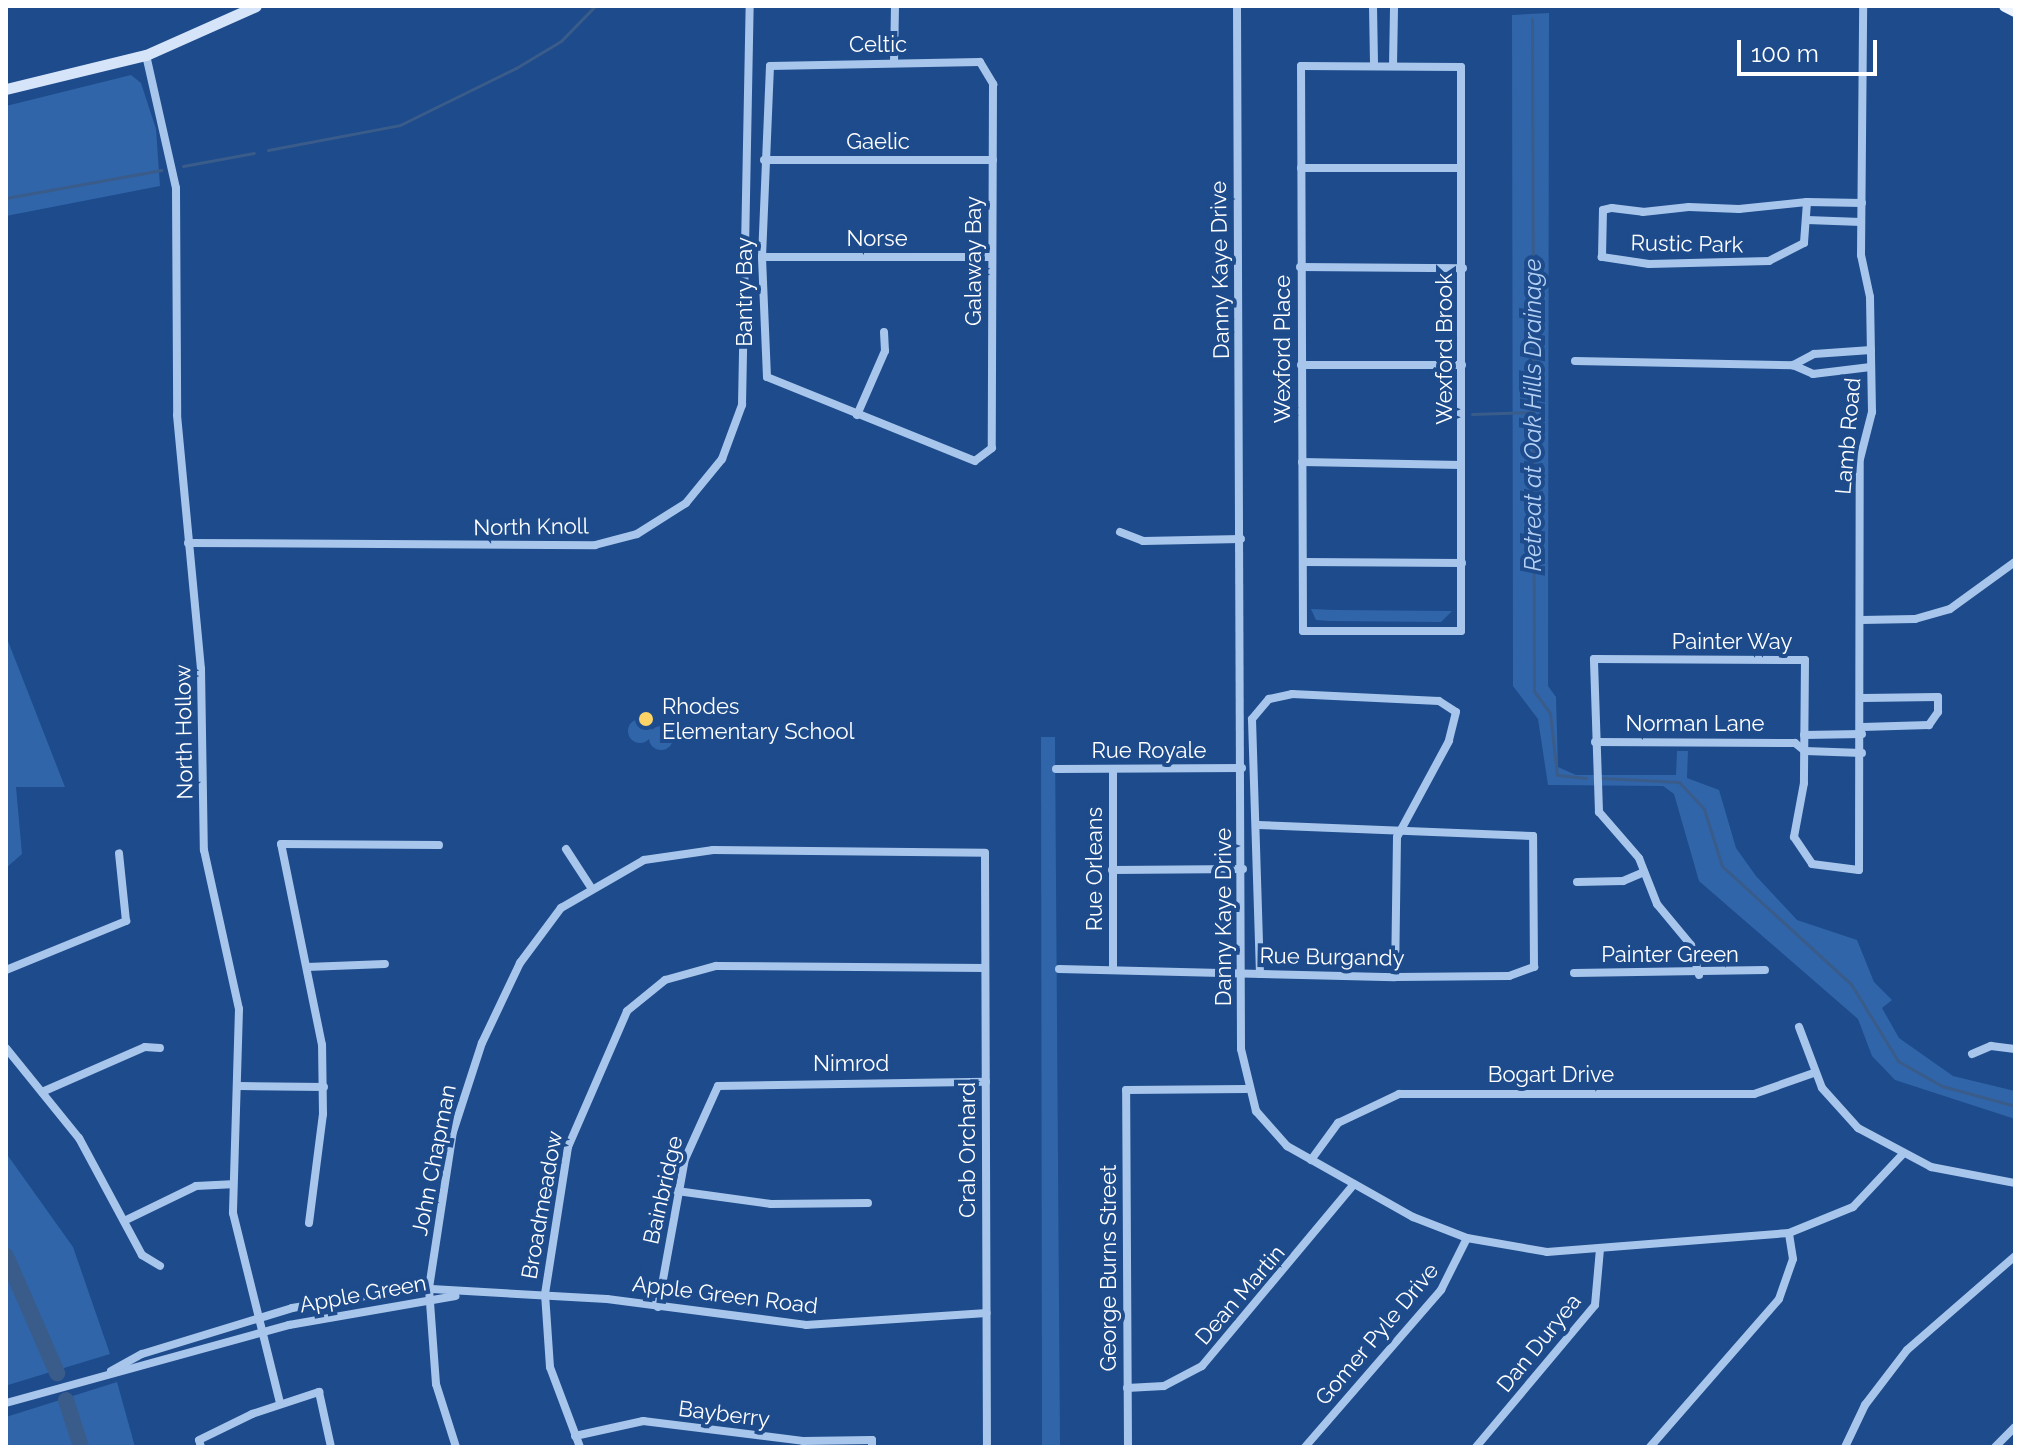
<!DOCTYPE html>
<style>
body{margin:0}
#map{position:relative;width:2021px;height:1453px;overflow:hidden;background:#1d4b8b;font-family:Raleway,sans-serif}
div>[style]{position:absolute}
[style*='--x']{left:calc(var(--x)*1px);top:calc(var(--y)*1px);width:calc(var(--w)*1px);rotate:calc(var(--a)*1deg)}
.green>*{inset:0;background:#3065a9}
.round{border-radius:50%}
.stream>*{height:3px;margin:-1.5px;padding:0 1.5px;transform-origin:1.5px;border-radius:1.5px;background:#3a5c8a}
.river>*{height:16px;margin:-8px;padding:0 8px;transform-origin:8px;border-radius:8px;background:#3a5c8a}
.minor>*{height:8px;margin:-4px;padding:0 4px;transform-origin:4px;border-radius:4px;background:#a8c6ec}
.secondary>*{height:11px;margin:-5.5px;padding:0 5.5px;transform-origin:5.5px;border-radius:5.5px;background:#d5e4f9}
.primary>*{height:12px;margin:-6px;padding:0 6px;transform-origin:6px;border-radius:6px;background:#eef4ff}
.dots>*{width:22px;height:22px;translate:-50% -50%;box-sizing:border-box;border:4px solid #1d4b8b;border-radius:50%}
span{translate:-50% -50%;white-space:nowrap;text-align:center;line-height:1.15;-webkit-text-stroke:8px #1d4b8b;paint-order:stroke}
.street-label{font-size:22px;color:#fff}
.poi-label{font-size:22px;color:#fff}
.left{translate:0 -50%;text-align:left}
.water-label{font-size:24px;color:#b4d0f4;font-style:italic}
.frame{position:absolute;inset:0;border:8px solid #fff;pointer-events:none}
.scale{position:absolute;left:1737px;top:40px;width:140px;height:36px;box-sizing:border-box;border:4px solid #fff;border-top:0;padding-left:10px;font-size:24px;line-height:28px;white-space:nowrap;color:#fff;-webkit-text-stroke:6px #1d4b8b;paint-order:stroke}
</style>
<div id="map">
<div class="green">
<i style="clip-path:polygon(1549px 13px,1548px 686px,1556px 697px,1558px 767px,1576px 775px,1676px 775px,1677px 751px,1688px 751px,1687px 778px,1719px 790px,1736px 848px,1756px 876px,1797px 920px,1857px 940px,1874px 982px,1892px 1000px,1882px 1008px,1899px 1038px,1953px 1076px,2015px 1091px,2015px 1119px,1895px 1080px,1872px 1056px,1858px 1019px,1699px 881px,1674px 794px,1663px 786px,1548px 785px,1538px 719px,1513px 686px,1512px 15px)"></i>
<i style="clip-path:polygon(131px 75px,141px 83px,156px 129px,160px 186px,6px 216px,6px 106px)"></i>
<i style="clip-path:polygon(1311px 609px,1335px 610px,1452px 611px,1441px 622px,1330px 621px,1316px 620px)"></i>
<i style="clip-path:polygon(6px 636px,65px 787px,16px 787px,22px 854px,6px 868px)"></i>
<i class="round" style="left:628px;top:719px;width:24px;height:24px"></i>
<i class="round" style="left:649px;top:726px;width:24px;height:24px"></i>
<i style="clip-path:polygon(1041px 737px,1055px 737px,1060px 1447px,1042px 1447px)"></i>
<i style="clip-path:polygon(6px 1153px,73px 1247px,110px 1354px,8px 1385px)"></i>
<i style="clip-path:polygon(117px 1382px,135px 1447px,6px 1447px,6px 1417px)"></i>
</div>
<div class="stream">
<i style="--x:1532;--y:19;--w:672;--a:89.83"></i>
<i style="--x:1534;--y:691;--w:27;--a:54"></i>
<i style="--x:1550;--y:713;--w:62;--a:83.6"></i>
<i style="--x:1557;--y:775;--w:29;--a:6"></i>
<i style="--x:268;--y:150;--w:134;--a:-10.7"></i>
<i style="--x:400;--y:125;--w:129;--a:-26.2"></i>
<i style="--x:516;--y:68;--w:52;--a:-31"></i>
<i style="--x:561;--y:41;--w:49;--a:-45.8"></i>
<i style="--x:183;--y:166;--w:72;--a:-10.4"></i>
<i style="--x:6;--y:198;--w:158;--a:-10.2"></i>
<i style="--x:1472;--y:414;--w:62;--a:-1.8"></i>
<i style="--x:1602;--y:778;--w:77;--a:3"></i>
<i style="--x:1679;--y:782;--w:37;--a:47"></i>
<i style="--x:1704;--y:809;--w:60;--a:72.5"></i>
<i style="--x:1722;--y:866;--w:175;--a:42.5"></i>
<i style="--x:1851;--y:984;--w:90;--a:58.6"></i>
<i style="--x:1898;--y:1061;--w:51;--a:29.6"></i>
<i style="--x:1942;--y:1086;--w:76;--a:15.3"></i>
</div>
<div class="river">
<i style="--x:6;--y:1256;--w:128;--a:66.4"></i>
<i style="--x:66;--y:1400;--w:49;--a:72.3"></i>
</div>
<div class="minor">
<i style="--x:1237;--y:6;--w:1043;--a:89.78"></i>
<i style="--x:1241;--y:1049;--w:64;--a:76.4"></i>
<i style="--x:1256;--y:1111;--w:47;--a:48.5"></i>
<i style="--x:1287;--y:1146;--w:145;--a:29.4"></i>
<i style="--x:1413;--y:1217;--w:58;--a:21.3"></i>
<i style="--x:1467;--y:1238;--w:81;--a:9.9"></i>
<i style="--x:1547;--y:1252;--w:243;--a:-4.5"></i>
<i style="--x:1789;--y:1233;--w:69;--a:-22.1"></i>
<i style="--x:1853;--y:1207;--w:71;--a:-46.7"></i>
<i style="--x:1373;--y:6;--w:60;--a:89"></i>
<i style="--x:146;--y:55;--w:136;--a:77.3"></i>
<i style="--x:176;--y:188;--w:227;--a:89.7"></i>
<i style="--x:177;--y:415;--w:255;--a:84.6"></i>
<i style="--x:201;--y:669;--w:181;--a:89.1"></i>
<i style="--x:204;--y:850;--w:163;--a:77.6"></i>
<i style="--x:239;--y:1009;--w:204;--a:91.7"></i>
<i style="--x:233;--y:1213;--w:196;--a:76.1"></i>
<i style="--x:980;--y:62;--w:26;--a:59"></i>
<i style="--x:993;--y:84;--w:364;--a:90.2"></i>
<i style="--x:992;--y:448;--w:21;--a:143"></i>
<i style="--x:975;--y:461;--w:224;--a:-158"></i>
<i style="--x:767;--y:377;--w:120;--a:-92.4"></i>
<i style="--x:762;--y:257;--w:191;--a:-87.6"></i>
<i style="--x:770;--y:66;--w:210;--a:-1.1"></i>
<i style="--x:894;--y:63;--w:57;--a:-89"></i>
<i style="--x:1301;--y:66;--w:160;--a:0.4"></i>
<i style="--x:1461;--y:67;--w:564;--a:90"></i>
<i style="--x:1461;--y:631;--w:158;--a:180"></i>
<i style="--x:1303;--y:631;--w:565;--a:-90.2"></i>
<i style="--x:1393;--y:66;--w:60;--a:-89"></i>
<i style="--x:764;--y:160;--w:229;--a:0"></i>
<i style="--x:1301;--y:168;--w:160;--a:0"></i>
<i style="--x:1807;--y:202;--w:41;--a:94.2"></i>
<i style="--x:1804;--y:243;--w:39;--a:153"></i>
<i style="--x:1769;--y:261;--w:120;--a:178.6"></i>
<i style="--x:1649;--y:264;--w:48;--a:-171.5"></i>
<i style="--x:1602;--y:257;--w:47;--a:-88.8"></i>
<i style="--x:1603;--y:210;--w:9;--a:-13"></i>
<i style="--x:1612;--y:208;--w:31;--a:7"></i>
<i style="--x:1643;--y:212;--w:46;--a:-6.2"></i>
<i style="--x:1689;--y:207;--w:50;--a:2.3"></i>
<i style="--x:1739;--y:209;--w:68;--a:-5.9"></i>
<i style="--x:1807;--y:202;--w:55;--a:1"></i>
<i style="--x:1807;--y:220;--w:54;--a:2.1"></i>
<i style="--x:762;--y:257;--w:230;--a:0"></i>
<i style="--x:1300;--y:267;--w:163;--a:0.4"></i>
<i style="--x:1871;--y:350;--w:57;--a:176"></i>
<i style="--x:1814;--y:354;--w:24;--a:152"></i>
<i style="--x:1793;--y:365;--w:22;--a:24"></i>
<i style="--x:1813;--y:374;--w:58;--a:-6.9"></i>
<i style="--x:1575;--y:361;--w:218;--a:1.1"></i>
<i style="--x:1301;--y:365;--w:161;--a:0"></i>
<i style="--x:857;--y:415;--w:70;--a:-66.4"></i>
<i style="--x:885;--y:351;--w:19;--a:-93"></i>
<i style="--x:1302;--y:462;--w:159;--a:1.1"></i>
<i style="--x:1120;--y:532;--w:25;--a:21"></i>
<i style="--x:1143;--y:541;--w:98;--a:-1.2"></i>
<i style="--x:188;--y:543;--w:407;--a:0.3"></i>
<i style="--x:595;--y:545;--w:43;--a:-14.7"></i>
<i style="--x:637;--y:534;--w:58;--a:-32.3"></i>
<i style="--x:686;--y:503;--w:57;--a:-50.7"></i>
<i style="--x:722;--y:459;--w:58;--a:-69.7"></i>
<i style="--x:742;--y:405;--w:399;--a:-88.9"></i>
<i style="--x:1304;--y:562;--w:158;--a:0.4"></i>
<i style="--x:1861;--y:620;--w:54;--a:-1.1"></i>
<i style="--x:1915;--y:619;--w:36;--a:-16"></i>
<i style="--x:1950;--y:609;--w:80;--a:-35.9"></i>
<i style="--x:1862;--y:698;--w:76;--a:-0.8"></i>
<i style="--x:1938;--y:697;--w:15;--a:90"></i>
<i style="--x:1938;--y:712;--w:16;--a:125"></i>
<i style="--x:1929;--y:725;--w:67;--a:178.3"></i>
<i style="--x:1804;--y:735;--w:58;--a:-1"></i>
<i style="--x:1595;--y:742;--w:200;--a:0.3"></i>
<i style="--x:1795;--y:743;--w:13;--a:39"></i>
<i style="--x:1805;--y:751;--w:57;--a:2"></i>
<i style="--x:1056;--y:769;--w:186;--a:-0.3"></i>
<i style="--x:1113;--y:769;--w:200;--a:90"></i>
<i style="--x:566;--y:849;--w:44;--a:57"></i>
<i style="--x:1112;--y:870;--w:131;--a:-0.4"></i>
<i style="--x:1577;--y:882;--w:46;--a:-1.2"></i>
<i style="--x:1623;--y:881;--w:23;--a:-23"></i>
<i style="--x:307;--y:967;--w:78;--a:-2.2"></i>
<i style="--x:1059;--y:969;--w:336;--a:1.4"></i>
<i style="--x:1395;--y:977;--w:114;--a:-0.5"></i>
<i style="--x:1509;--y:976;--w:27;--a:-20"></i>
<i style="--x:1534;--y:967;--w:131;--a:-90.4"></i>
<i style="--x:1533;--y:836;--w:275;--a:-177.7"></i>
<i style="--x:6;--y:970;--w:130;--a:-22.2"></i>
<i style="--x:126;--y:921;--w:68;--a:-95.9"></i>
<i style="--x:1574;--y:973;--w:191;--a:-0.9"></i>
<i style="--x:1260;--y:974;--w:255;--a:-91.8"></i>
<i style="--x:1252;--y:719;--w:26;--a:-50"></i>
<i style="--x:1269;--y:699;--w:24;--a:-12"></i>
<i style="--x:1292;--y:694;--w:147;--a:2.7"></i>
<i style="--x:1439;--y:701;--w:20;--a:33"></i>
<i style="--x:1456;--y:712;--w:30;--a:104"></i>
<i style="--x:1449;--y:741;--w:109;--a:118.4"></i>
<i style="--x:1397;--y:837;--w:140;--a:90.8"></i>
<i style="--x:1699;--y:975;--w:31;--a:-105"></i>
<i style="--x:1691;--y:945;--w:53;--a:-129.7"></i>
<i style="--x:1657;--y:904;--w:49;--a:-111.4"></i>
<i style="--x:1639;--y:858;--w:61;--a:-131"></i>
<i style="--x:1599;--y:812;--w:153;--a:-91.9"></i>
<i style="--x:1594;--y:659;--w:211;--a:0.3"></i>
<i style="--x:1805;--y:660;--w:123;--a:90.5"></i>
<i style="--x:1804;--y:783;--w:55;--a:100.5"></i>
<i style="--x:1794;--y:837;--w:32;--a:56"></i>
<i style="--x:1812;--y:864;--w:47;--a:7.3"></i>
<i style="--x:1859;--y:870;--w:411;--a:-89.9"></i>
<i style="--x:1860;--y:459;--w:49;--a:-75.7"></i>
<i style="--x:1872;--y:412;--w:115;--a:-91"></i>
<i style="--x:1870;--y:297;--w:43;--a:-102.1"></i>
<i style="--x:1861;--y:255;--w:249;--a:-89.5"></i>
<i style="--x:1799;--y:1027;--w:65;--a:69.3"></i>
<i style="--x:1822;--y:1088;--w:54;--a:48"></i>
<i style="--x:1858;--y:1128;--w:83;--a:28.1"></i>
<i style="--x:1931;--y:1167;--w:86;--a:10.8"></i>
<i style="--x:6;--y:1048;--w:116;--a:51"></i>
<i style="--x:79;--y:1138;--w:133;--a:61.7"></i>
<i style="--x:142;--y:1255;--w:21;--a:31"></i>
<i style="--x:1972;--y:1054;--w:21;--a:-23"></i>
<i style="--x:1991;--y:1046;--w:24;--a:7"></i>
<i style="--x:239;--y:1086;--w:85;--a:0.7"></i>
<i style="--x:42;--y:1092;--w:112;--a:-23.6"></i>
<i style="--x:145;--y:1047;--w:15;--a:4"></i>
<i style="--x:1311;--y:1160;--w:46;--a:-53.9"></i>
<i style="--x:1338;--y:1123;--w:68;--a:-25.4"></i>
<i style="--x:1399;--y:1094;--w:355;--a:0"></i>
<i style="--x:1754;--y:1094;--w:64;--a:-19.3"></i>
<i style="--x:677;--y:1191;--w:95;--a:7.9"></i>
<i style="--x:771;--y:1204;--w:97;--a:-0.6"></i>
<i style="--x:124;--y:1221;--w:80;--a:-25.9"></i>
<i style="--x:196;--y:1186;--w:35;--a:-3"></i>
<i style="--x:309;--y:1223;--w:110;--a:-82.7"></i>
<i style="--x:323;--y:1114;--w:69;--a:-90.8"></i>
<i style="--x:322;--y:1045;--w:205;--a:-101.5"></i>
<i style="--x:281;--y:844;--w:158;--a:0.4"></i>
<i style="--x:658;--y:1307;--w:150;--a:-79.7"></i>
<i style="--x:685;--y:1159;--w:80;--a:-65.7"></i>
<i style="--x:718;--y:1086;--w:268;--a:-0.9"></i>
<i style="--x:111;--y:1371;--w:35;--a:-29"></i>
<i style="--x:142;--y:1354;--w:157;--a:-17"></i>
<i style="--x:292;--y:1308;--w:124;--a:-9.3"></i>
<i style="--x:414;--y:1288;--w:193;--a:3.3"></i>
<i style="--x:607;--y:1299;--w:201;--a:7.4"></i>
<i style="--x:806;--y:1325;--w:181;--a:-3.8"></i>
<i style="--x:1127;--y:1388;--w:37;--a:-3"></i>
<i style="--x:1164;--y:1386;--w:43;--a:-27.8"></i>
<i style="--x:1202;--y:1366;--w:237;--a:-50.1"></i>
<i style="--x:6;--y:1403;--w:294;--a:-15.4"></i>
<i style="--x:289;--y:1325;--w:169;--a:-9.9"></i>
<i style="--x:575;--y:1436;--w:70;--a:-12.4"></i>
<i style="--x:643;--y:1421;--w:161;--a:7.1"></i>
<i style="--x:803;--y:1441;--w:69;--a:-0.8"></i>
<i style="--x:872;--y:1440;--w:7;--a:90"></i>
<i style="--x:201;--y:1447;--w:7;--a:-106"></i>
<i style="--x:199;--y:1440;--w:59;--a:-26.1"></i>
<i style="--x:252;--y:1414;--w:71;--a:-18.2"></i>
<i style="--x:319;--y:1392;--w:56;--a:77.7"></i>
<i style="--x:456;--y:1447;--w:66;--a:-107.6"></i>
<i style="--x:436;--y:1384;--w:96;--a:-94.2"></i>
<i style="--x:429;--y:1288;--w:158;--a:-81.3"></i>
<i style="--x:453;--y:1132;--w:94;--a:-72"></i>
<i style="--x:482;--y:1043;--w:89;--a:-64.6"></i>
<i style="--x:520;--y:963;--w:69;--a:-53.3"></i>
<i style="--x:561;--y:908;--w:96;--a:-30"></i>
<i style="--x:644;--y:860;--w:70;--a:-8.2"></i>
<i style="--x:713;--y:850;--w:272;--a:0.6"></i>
<i style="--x:985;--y:853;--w:594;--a:89.81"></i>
<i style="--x:580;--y:1447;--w:85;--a:-110.6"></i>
<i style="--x:550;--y:1367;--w:73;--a:-93.9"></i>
<i style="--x:545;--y:1294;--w:149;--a:-81.1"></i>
<i style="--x:568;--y:1147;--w:148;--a:-66.5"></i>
<i style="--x:627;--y:1011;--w:49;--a:-39.2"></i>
<i style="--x:665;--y:980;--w:53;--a:-15.4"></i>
<i style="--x:716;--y:966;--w:269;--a:0.4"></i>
<i style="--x:1128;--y:1447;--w:357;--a:-90.3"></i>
<i style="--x:1126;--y:1090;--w:120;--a:-0.5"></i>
<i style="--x:1305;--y:1447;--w:208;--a:-49.1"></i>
<i style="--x:1441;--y:1290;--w:58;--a:-63.4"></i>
<i style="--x:1476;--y:1447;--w:185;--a:-50"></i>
<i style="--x:1595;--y:1305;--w:56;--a:-84.9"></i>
<i style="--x:1650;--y:1447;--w:196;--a:-48.9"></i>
<i style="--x:1779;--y:1299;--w:42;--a:-70.7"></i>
<i style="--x:1793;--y:1259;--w:26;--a:-99"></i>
<i style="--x:1845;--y:1447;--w:47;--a:-64.5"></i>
<i style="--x:1865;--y:1405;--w:69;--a:-52.6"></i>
<i style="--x:1907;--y:1350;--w:143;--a:-41"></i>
<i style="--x:1995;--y:1447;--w:28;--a:-45"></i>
</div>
<div class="secondary">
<i style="--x:6;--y:89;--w:144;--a:-13.7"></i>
<i style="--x:146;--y:55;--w:120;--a:-24"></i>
</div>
<div class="primary">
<i style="--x:2005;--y:6;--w:11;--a:27"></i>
</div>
<div class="dots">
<i style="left:646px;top:719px;background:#fcd367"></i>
</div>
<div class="street-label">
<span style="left:878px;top:45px">Celtic</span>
<span style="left:878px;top:142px">Gaelic</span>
<span style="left:877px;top:239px">Norse</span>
<span style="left:1687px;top:244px;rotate:1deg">Rustic Park</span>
<span style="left:974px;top:261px;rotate:-90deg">Galaway Bay</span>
<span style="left:1220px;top:270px;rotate:-91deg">Danny Kaye Drive</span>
<span style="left:745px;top:292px;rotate:-90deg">Bantry Bay</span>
<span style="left:1283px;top:349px;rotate:-90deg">Wexford Place</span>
<span style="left:1445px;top:349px;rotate:-90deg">Wexford Brook</span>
<span style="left:1848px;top:436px;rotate:-85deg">Lamb Road</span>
<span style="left:531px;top:527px;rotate:-1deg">North Knoll</span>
<span style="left:1732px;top:642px">Painter Way</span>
<span style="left:1695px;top:724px">Norman Lane</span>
<span style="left:184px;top:732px;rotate:-91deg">North Hollow</span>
<span style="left:1149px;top:751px">Rue Royale</span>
<span style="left:1095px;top:869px;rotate:-90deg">Rue Orleans</span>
<span style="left:1224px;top:917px;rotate:-90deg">Danny Kaye Drive</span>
<span style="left:1670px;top:955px">Painter Green</span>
<span style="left:1332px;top:957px;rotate:1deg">Rue Burgandy</span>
<span style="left:851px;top:1064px">Nimrod</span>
<span style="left:1551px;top:1075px">Bogart Drive</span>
<span style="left:968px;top:1150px;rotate:-90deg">Crab Orchard</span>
<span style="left:434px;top:1160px;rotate:-79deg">John Chapman</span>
<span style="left:663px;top:1190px;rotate:-77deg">Bainbridge</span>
<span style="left:542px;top:1205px;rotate:-80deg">Broadmeadow</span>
<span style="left:1109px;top:1268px;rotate:-90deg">George Burns Street</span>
<span style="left:363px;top:1294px;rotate:-10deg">Apple Green</span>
<span style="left:725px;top:1295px;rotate:7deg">Apple Green Road</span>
<span style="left:1240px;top:1295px;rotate:-49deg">Dean Martin</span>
<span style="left:1377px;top:1334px;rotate:-50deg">Gomer Pyle Drive</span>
<span style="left:1539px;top:1343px;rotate:-51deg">Dan Duryea</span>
<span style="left:724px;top:1414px;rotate:7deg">Bayberry</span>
</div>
<div class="poi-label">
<span class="left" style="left:662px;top:719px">Rhodes<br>Elementary School</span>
</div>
<div class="water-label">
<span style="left:1533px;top:415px;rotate:-90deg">Retreat at Oak Hills Drainage</span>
</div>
<div class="frame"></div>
<div class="scale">100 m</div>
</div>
